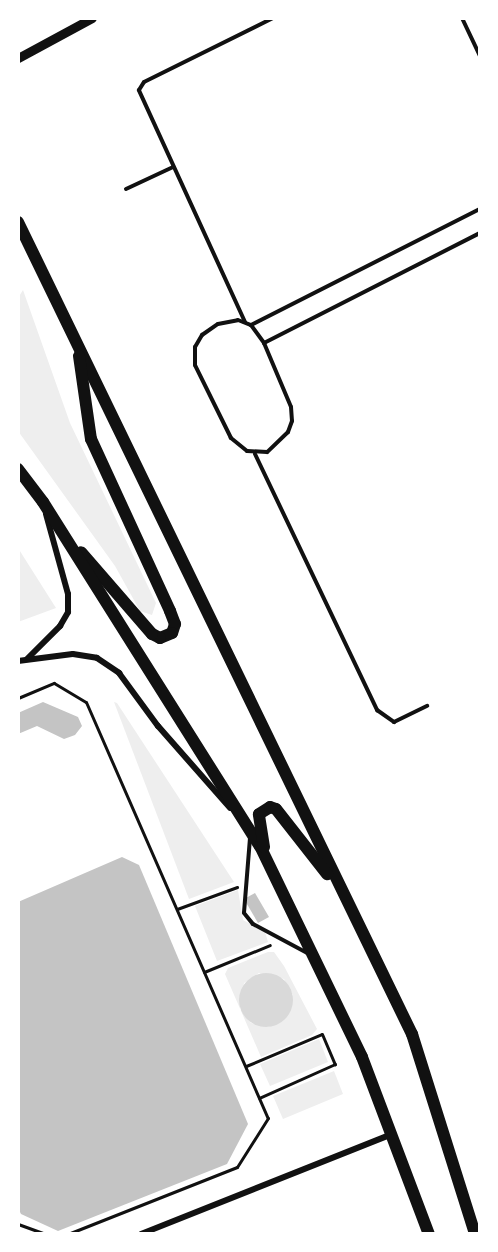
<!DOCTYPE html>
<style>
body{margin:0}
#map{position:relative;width:498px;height:1252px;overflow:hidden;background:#fff;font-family:Commissioner,sans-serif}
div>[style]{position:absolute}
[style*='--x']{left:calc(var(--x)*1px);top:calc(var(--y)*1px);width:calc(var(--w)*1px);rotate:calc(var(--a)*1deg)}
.green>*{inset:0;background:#eee}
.water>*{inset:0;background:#d9d9d9}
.round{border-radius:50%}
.building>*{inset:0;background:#c4c4c4}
.path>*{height:3px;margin:-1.5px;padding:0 1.5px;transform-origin:1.5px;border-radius:1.5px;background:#111}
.service>*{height:4px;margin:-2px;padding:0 2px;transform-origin:2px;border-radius:2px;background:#111}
.minor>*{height:6px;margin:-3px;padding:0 3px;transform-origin:3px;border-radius:3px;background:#111}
.tertiary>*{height:9px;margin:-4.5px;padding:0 4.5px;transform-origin:4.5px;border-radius:4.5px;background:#111}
.trunk>*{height:12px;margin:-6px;padding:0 6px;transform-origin:6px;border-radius:6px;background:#111}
span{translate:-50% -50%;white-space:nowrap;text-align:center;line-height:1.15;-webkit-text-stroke:6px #fff;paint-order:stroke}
.frame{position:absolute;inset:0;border:20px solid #fff;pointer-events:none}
</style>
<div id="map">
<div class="green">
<i style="clip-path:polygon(23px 290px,70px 423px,156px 603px,152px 615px,140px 611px,115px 566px,18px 431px,18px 298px)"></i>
<i style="clip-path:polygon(18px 548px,56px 608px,18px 622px)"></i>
<i style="clip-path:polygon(114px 702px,117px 703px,234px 882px,189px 899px)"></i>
<i style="clip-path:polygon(238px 890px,243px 920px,265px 932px,268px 942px,217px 961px,195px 906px)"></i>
<i style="clip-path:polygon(evenodd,268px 952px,274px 952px,284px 966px,317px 1029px,312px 1035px,261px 1057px,225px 974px,228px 968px,268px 952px,259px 973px,284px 979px,293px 995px,269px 1027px,251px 1023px,240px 1009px,244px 983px,259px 973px)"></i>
<i style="clip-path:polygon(319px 1039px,328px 1062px,270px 1086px,260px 1064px)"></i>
<i style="clip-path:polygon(334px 1071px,343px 1094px,283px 1119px,273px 1096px)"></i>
</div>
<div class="water">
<i class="round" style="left:239px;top:973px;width:54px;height:54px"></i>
</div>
<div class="building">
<i style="clip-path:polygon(43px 702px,78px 717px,82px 726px,75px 735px,64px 739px,37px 726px,18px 734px,18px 713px)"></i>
<i style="clip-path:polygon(122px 857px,139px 865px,248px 1124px,227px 1164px,58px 1231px,21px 1214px,18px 1208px,18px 902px)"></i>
<i style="clip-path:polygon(255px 893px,269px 917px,258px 923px,244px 899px)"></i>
</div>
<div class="path">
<i style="--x:18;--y:698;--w:39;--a:-23"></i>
<i style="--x:54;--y:683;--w:37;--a:31"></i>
<i style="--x:86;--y:702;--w:454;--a:66.4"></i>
<i style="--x:268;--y:1118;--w:58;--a:122.3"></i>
<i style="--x:237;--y:1167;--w:182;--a:158.4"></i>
<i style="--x:177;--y:909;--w:64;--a:-20.1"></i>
<i style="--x:204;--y:972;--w:71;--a:-22.2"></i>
<i style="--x:246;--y:1066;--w:82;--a:-22.8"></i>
<i style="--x:322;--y:1034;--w:33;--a:67"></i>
<i style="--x:335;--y:1064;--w:83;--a:155.9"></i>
<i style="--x:18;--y:1224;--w:30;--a:20"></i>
</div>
<div class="service">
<i style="--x:462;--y:18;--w:42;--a:64.7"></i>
<i style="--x:126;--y:189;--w:52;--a:-25.1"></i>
<i style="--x:238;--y:320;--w:14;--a:21"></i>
<i style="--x:251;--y:325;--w:22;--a:54"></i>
<i style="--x:264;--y:343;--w:69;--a:67.1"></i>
<i style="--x:291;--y:407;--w:14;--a:86"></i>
<i style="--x:292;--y:421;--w:12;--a:110"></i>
<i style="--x:288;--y:432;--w:29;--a:136"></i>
<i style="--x:267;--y:452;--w:20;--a:-177"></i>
<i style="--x:247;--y:451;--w:21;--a:-141"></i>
<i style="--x:231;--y:438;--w:81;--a:-116.3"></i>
<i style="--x:195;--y:365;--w:18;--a:-90"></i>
<i style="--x:195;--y:347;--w:14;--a:-60"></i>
<i style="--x:202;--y:335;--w:19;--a:-35"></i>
<i style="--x:218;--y:324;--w:20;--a:-11"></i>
<i style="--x:245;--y:322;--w:255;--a:-114.6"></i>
<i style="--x:139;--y:90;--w:9;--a:-58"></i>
<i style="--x:144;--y:82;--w:144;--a:-26.4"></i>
<i style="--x:251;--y:325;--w:257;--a:-26.9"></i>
<i style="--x:264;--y:343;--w:242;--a:-27"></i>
<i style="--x:255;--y:454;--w:284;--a:64.5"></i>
<i style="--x:377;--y:710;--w:21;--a:35"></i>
<i style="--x:394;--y:722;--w:37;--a:-26"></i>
<i style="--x:250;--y:838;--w:75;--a:94.6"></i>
<i style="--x:244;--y:913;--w:14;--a:51"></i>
<i style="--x:253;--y:924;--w:61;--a:28.2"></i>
</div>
<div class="minor">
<i style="--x:27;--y:659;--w:47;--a:-45"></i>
<i style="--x:60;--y:626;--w:16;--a:-60"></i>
<i style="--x:68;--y:612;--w:18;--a:-90"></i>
<i style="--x:68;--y:594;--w:83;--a:-105.4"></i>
<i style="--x:18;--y:661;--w:55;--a:-7.3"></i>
<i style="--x:73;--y:654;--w:24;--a:9"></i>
<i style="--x:97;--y:658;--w:27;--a:34"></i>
<i style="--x:119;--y:673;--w:66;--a:53.7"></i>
<i style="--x:158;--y:726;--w:109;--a:48.7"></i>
<i style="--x:141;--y:1234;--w:268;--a:-21.7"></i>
</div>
<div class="tertiary">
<i style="--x:18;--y:58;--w:84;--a:-28.4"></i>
</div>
<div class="trunk">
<i style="--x:18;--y:222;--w:903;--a:64.12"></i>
<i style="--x:412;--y:1034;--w:210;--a:72.5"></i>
<i style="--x:79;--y:356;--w:84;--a:81.8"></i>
<i style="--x:91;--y:439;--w:189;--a:65.3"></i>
<i style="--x:170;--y:611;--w:14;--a:69"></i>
<i style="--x:175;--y:624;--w:9;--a:108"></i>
<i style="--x:172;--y:633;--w:13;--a:157"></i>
<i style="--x:160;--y:638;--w:9;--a:-153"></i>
<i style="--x:152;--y:634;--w:108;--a:-130.9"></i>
<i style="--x:18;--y:469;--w:41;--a:52.9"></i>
<i style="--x:43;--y:502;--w:407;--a:57.8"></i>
<i style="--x:260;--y:846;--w:234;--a:64.2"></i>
<i style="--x:362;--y:1057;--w:189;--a:69.3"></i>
<i style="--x:264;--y:847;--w:33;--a:-99"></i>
<i style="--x:259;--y:814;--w:13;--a:-32"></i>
<i style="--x:270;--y:807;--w:6;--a:18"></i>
<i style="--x:276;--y:809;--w:83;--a:51.9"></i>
</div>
<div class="frame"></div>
</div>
